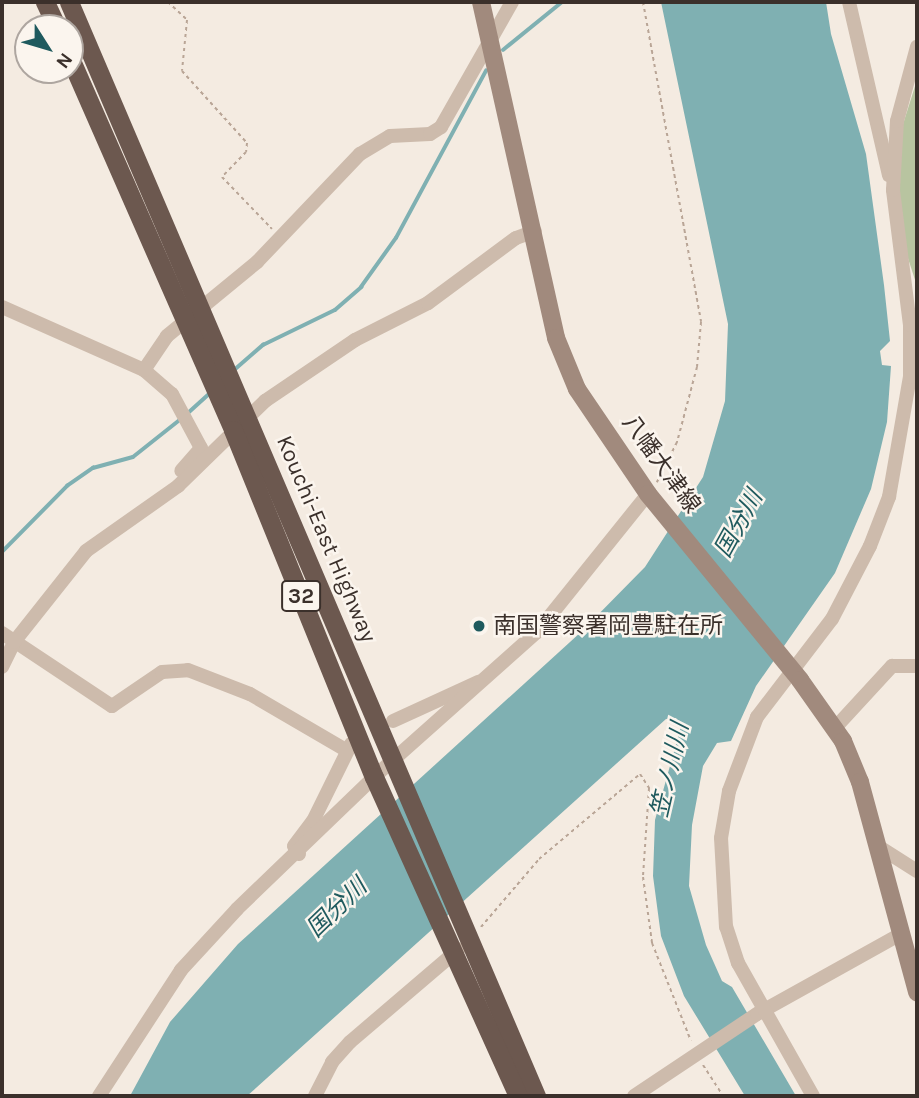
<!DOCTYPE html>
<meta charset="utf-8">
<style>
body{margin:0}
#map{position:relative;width:919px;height:1098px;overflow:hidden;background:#f4ebe1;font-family:Karla,"Noto Sans JP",sans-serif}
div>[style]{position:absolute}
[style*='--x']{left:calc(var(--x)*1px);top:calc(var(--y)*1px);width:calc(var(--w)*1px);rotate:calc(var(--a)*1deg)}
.green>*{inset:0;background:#b8c4a0}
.water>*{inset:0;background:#7fb0b2}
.stream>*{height:3.5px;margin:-1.75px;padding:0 1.75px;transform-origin:1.75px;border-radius:1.75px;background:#7fb0b2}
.path>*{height:2px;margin-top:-1px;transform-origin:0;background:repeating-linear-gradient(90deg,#b9a596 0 3.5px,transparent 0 7px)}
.minor>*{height:14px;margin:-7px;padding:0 7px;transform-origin:7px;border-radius:7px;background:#cdbbac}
.secondary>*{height:18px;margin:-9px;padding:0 9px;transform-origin:9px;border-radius:9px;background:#a18a7d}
.trunk>*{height:19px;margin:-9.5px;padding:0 9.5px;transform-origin:9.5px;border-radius:9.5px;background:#6c584f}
.dots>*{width:19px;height:19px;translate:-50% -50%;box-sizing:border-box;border:4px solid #fbf5ee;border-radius:50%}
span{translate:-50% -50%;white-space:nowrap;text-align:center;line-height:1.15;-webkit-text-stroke:5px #fbf5ee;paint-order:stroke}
.shield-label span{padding:2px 5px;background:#fbf5ee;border:2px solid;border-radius:5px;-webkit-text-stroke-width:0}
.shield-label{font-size:21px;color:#3b302b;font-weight:700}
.street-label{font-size:23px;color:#3b302b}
.poi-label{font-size:23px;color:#3b302b}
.left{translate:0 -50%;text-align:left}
.water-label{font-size:24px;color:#1f5a5e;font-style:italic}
.frame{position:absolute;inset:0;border:4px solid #3b302b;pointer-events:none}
.north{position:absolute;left:14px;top:14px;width:70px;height:70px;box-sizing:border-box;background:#fbf5ee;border:2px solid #aea6a0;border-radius:50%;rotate:127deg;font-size:19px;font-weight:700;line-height:28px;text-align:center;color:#3b302b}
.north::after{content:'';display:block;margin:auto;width:24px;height:32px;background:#1f5a5e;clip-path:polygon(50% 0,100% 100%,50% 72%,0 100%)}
</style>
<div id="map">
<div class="green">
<i style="clip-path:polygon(917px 80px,917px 286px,905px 249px,895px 169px,897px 143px)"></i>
</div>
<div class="water">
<i style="clip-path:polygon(661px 2px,826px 2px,831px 34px,866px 154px,884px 285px,890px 341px,880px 351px,882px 365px,891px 366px,887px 422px,871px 489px,835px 573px,756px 686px,731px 741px,717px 743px,703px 766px,692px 825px,689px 886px,706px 945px,722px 981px,732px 987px,796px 1096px,745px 1096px,684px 996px,661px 936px,653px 876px,655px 820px,681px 726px,676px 718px,666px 719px,247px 1096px,130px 1096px,170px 1022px,238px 944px,581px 632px,645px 567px,703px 477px,725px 401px,728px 324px)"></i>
</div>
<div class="stream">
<i style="--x:503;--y:50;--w:76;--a:-39.1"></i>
<i style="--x:233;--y:371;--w:40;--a:-41"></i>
<i style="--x:263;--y:345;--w:80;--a:-25.9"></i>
<i style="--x:335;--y:310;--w:35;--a:-41"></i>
<i style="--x:361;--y:287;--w:60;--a:-54.5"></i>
<i style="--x:396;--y:238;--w:190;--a:-61.7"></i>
<i style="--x:188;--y:413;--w:30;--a:-42"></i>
<i style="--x:2;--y:552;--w:93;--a:-45.4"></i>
<i style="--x:67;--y:486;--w:32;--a:-35"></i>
<i style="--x:93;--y:468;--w:41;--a:-15.4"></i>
<i style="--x:133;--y:457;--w:61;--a:-38.4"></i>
</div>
<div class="path">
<i style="--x:168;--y:2;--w:26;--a:43"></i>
<i style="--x:187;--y:20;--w:51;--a:95.6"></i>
<i style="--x:182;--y:71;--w:97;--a:47.9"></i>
<i style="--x:247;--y:143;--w:9;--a:96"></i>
<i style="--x:246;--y:152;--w:35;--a:134"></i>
<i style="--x:222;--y:177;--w:72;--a:46.1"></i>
<i style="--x:643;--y:2;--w:325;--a:79.7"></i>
<i style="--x:701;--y:322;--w:45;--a:95.1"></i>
<i style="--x:697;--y:367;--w:78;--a:104.9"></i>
<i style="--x:677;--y:442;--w:45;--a:116.6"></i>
<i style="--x:481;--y:927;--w:89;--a:-49.5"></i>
<i style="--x:539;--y:859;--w:132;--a:-40.1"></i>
<i style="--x:640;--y:774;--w:17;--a:57"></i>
<i style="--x:649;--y:788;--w:89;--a:93.9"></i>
<i style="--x:643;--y:877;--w:67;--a:82.2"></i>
<i style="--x:652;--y:943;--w:105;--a:68.3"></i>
<i style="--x:703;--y:1065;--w:37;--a:57"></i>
</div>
<div class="minor">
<i style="--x:849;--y:2;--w:178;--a:77"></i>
<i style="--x:2;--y:307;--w:155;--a:23.9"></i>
<i style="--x:144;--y:370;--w:37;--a:41"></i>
<i style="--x:172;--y:394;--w:61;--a:61.8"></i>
<i style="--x:201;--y:448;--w:30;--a:131"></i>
<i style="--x:144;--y:370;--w:41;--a:-55.9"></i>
<i style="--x:167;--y:336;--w:117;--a:-39.4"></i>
<i style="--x:257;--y:262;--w:149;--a:-46.4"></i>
<i style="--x:360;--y:154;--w:35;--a:-31"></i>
<i style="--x:390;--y:136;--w:40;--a:-2.9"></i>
<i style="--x:430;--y:134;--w:13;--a:-32"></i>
<i style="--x:441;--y:127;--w:144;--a:-60.4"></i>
<i style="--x:2;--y:633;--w:132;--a:33.6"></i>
<i style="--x:112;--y:706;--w:60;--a:-34.2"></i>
<i style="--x:162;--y:672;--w:26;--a:-4"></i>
<i style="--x:188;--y:670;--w:66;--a:21.2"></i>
<i style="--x:250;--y:694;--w:111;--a:30.3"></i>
<i style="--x:2;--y:667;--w:28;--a:-64"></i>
<i style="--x:14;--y:642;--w:116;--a:-51.6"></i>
<i style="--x:86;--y:551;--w:113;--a:-35.2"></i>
<i style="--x:178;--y:486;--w:122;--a:-44.3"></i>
<i style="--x:265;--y:401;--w:109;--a:-34.1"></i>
<i style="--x:355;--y:340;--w:82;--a:-26.9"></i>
<i style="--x:428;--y:303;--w:109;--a:-36.5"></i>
<i style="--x:516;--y:238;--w:20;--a:-20"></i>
<i style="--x:393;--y:721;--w:94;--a:-24.6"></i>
<i style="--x:834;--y:729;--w:86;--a:-47.4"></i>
<i style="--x:892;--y:666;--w:25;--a:0"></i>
<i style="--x:876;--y:845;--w:49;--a:32.4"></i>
<i style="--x:299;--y:854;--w:9;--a:-122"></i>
<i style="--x:294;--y:846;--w:31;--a:-53"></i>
<i style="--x:313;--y:821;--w:86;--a:-63.7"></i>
<i style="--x:99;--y:1096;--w:150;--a:-56.9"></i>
<i style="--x:181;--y:970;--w:83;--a:-47.4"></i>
<i style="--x:237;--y:909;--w:190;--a:-43.9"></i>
<i style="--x:374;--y:777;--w:218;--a:-41.7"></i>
<i style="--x:537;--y:632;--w:177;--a:-51.2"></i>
<i style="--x:315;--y:1096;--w:38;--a:-63"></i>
<i style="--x:332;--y:1062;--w:27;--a:-48"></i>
<i style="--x:350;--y:1042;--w:143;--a:-40.5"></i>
<i style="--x:634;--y:1096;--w:148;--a:-33.7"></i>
<i style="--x:757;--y:1014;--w:165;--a:-29.1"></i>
<i style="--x:813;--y:1096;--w:153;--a:-119.4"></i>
<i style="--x:738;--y:963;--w:38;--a:-108"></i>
<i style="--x:726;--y:927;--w:89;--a:-93.2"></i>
<i style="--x:721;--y:838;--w:48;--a:-80.3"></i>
<i style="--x:729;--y:791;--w:79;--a:-69.3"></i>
<i style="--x:757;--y:717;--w:123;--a:-52.6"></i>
<i style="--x:832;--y:619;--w:82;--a:-62.5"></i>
<i style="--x:870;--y:546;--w:53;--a:-68.8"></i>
<i style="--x:889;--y:497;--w:122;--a:-80.1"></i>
<i style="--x:910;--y:377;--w:52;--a:-90"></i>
<i style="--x:910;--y:325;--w:136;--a:-97.2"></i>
<i style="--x:893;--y:190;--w:69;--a:-86.7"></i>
<i style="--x:897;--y:121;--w:77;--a:-74.9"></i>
</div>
<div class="secondary">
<i style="--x:481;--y:2;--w:344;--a:77.4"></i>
<i style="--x:556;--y:338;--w:55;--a:67.6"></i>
<i style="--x:577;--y:389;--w:127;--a:55.9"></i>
<i style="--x:648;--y:494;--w:240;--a:50.7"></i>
<i style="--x:800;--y:680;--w:75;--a:54.8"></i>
<i style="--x:843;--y:741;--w:44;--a:67.5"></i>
<i style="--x:860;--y:782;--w:218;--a:74.8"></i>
</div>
<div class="trunk">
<i style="--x:45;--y:2;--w:29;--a:65"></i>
<i style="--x:69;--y:2;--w:1190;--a:66.88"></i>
<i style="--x:70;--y:58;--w:406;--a:66.3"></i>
<i style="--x:233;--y:430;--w:375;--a:67.9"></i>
<i style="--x:374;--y:777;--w:350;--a:65.7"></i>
</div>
<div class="dots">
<i style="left:479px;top:626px;background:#1f5a5e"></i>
</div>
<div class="shield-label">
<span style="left:301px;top:596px">32</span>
</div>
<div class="street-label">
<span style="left:661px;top:464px;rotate:54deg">八幡大津線</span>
<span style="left:326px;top:539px;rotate:67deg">Kouchi-East Highway</span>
</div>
<div class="poi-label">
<span class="left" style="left:493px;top:626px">南国警察署岡豊駐在所</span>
</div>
<div class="water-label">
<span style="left:739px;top:524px;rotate:-61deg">国分川</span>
<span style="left:670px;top:770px;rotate:-77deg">笠ノ川川</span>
<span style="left:337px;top:908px;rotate:-44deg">国分川</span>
</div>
<div class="frame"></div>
<div class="north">N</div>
</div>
